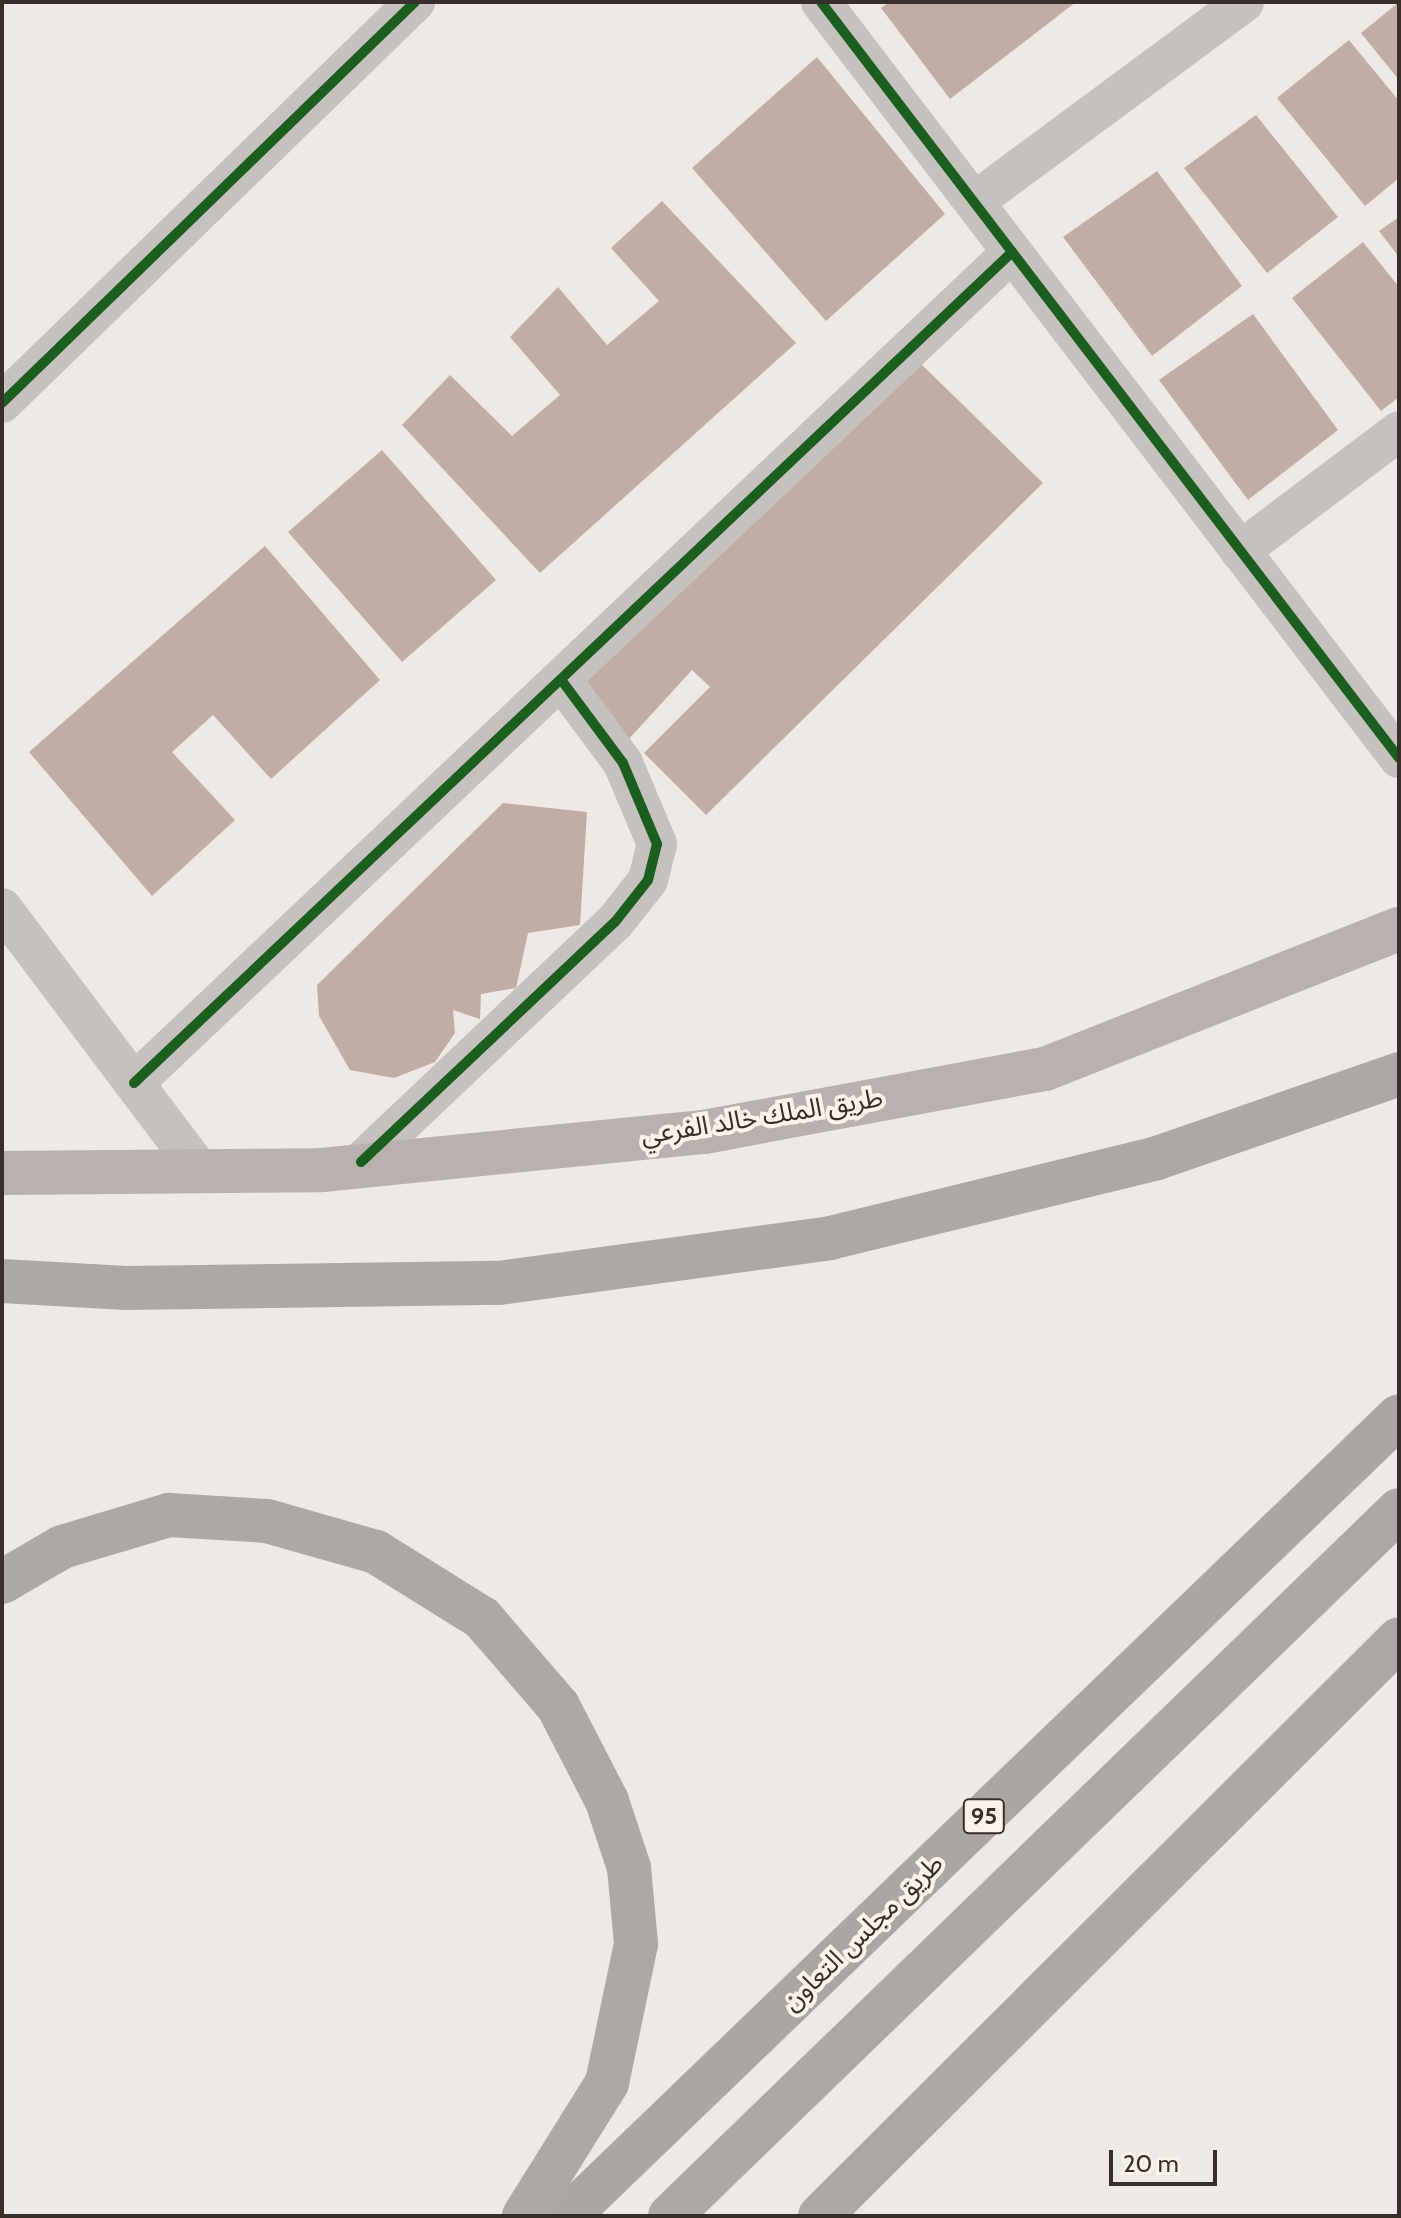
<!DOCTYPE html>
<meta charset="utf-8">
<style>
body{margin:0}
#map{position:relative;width:1401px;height:2218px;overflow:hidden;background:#eee9e4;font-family:Cabin,"Noto Sans Arabic",sans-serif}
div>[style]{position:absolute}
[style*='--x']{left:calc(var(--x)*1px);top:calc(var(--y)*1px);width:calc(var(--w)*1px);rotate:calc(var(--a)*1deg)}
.building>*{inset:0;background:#c0aea6}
.street>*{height:40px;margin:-20px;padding:0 20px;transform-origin:20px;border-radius:20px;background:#c7c1bd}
.secondary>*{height:44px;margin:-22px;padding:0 22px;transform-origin:22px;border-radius:22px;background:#b8b1ad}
.primary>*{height:44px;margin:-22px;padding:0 22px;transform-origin:22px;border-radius:22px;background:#aca6a2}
.highway>*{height:44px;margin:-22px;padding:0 22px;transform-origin:22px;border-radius:22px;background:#ada8a3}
.cycleway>*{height:10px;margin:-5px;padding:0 5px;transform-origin:5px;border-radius:5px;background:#1b5e20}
span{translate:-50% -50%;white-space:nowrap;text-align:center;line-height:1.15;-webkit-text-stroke:8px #faf3ec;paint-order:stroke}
.shield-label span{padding:2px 6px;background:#faf3ec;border:2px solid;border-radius:6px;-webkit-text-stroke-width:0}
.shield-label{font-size:24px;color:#382f2a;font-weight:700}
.street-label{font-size:26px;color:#382f2a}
.frame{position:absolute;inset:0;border:4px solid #382f2a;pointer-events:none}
.scale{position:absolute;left:1109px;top:2150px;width:108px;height:36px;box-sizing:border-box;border:4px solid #382f2a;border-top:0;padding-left:10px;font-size:24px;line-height:28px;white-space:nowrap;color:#382f2a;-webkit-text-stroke:6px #faf3ec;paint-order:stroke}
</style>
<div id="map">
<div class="building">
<i style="clip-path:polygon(889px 2px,1076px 2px,950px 99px,881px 8px)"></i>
<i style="clip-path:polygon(1399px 2px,1399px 80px,1361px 33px)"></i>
<i style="clip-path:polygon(1349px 40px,1399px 101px,1399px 178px,1365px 206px,1277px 98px)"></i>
<i style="clip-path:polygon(817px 57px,945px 214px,826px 321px,692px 168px)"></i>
<i style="clip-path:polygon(1256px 115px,1338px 217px,1267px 273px,1184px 168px)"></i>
<i style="clip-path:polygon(1157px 171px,1242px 286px,1152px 356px,1063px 237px)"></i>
<i style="clip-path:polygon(662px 201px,796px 343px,540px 573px,402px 425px,450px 375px,512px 436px,560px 395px,510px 337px,558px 287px,607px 345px,659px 301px,611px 248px)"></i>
<i style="clip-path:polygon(1399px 217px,1399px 257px,1379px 231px)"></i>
<i style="clip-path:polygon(1363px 242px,1399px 287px,1399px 397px,1381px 411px,1292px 298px)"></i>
<i style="clip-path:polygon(1253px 314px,1338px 430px,1248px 500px,1159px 380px)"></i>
<i style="clip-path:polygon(918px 361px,1043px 483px,706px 815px,644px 753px,710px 687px,692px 670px,628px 740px,577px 683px)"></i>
<i style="clip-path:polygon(382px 450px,496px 580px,402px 662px,288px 532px)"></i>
<i style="clip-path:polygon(265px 546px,380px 680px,271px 779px,213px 715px,172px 752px,235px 820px,152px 896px,29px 752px)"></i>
<i style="clip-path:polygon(503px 803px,587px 812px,580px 925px,528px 933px,516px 988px,481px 994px,480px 1019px,453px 1010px,455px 1033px,435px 1062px,394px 1078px,350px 1070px,319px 1016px,317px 985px)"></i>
</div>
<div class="street">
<i style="--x:821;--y:2;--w:952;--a:52.6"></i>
<i style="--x:974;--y:202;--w:336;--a:-36.5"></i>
<i style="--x:2;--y:403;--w:576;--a:-44.16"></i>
<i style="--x:1240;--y:551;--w:199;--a:-37"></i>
<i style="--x:2;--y:908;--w:329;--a:53"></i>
<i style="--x:134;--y:1083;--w:1209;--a:-43.42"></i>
<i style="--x:361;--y:1162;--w:349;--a:-43.4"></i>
<i style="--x:615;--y:922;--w:53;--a:-51.8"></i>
<i style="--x:648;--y:880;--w:37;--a:-76"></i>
<i style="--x:657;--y:844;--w:88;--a:-112.8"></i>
<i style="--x:623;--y:763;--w:102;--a:-126.6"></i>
</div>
<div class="secondary">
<i style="--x:2;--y:1173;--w:320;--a:-0.5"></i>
<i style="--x:322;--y:1170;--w:384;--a:-5.7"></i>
<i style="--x:704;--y:1132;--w:347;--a:-10.5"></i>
<i style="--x:1045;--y:1069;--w:381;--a:-21.6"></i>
</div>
<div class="primary">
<i style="--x:568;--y:2216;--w:1153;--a:-43.91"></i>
</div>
<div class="highway">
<i style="--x:2;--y:1281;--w:124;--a:3.2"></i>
<i style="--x:126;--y:1288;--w:373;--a:-0.8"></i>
<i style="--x:499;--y:1283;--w:334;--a:-7.7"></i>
<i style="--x:830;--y:1238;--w:337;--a:-13.7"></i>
<i style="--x:1157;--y:1158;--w:256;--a:-19.1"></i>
<i style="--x:2;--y:1582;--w:69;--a:-30.3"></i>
<i style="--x:62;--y:1547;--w:112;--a:-16.7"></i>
<i style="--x:169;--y:1515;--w:98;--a:3.5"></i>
<i style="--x:267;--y:1521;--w:113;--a:15.9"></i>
<i style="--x:376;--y:1552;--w:125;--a:31.9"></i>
<i style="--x:482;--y:1618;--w:116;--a:49.2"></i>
<i style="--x:558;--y:1706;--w:107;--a:62.7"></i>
<i style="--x:607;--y:1801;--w:71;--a:71.8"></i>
<i style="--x:629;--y:1868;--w:76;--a:84.7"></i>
<i style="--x:636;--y:1944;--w:142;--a:101.8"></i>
<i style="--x:607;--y:2083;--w:157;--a:122"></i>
<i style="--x:670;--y:2216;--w:1015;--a:-44.08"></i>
<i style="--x:820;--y:2216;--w:817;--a:-44.9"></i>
</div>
<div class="cycleway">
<i style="--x:821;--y:2;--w:952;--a:52.6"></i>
<i style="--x:2;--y:403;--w:576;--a:-44.16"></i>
<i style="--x:134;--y:1083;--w:1209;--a:-43.42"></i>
<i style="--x:361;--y:1162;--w:349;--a:-43.4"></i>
<i style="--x:615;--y:922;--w:53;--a:-51.8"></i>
<i style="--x:648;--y:880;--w:37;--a:-76"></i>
<i style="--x:657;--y:844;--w:88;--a:-112.8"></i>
<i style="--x:623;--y:763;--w:102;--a:-126.6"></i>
</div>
<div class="shield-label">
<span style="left:984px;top:1816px">95</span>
</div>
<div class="street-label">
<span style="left:762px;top:1117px;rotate:-9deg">طريق الملك خالد الفرعي</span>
<span style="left:863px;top:1933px;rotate:-44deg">طريق مجلس التعاون</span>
</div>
<div class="frame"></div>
<div class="scale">20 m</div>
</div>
